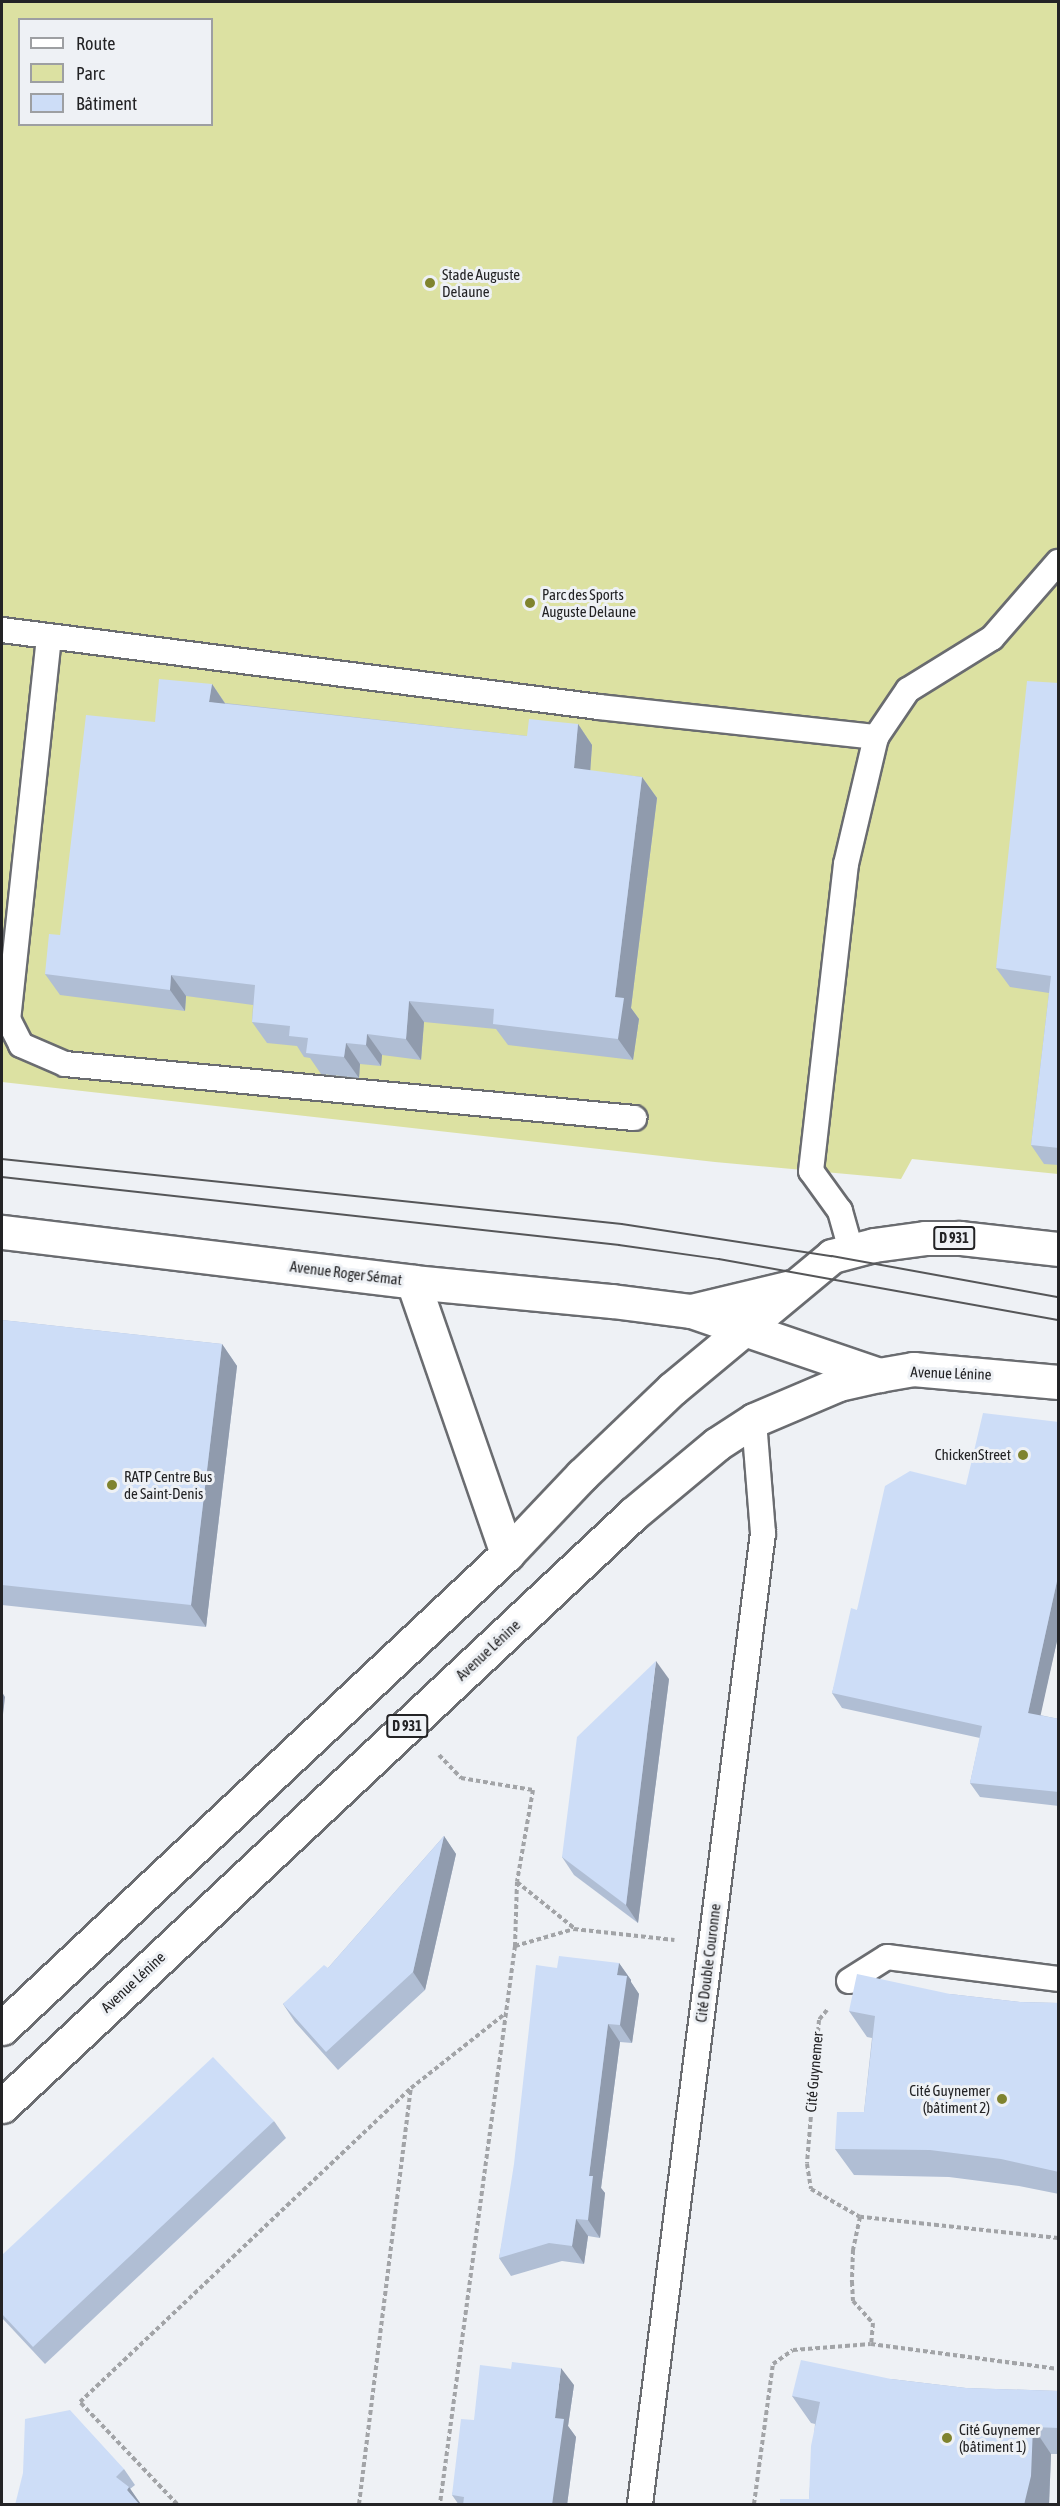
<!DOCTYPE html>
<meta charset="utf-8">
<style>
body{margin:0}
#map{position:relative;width:1060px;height:2506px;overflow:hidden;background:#eef1f5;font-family:"Asap Condensed",sans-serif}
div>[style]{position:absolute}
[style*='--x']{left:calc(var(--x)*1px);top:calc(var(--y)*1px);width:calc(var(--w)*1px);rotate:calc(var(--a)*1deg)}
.green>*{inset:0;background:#dce1a2}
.path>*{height:4px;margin-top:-2px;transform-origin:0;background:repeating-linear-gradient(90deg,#a2a4a7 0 4.5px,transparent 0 7.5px)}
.roads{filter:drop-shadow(2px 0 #6a6c70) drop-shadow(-2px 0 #6a6c70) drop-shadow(0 2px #6a6c70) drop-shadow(0 -2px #6a6c70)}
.lane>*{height:24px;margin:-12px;padding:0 12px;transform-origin:12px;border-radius:12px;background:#fff}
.secondary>*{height:33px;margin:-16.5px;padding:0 16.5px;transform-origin:16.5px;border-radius:16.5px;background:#fff}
.primary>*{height:33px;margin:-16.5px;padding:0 16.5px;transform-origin:16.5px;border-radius:16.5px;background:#fff}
.tram>*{height:1.5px;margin:-0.75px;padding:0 0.75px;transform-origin:0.75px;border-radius:0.75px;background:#555658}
.wall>*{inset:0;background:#b0bed4}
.shaded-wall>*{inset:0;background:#909bad}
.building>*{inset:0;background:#cdddf7}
.dots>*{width:16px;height:16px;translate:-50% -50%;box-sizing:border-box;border:3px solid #eef1f5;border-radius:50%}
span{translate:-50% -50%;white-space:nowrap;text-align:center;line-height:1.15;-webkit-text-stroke:6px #eef1f5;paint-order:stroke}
.shield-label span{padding:2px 4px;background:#eef1f5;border:2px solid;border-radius:4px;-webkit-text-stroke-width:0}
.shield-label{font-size:14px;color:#232325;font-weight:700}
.poi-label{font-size:15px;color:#232325}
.left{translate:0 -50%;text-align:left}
.right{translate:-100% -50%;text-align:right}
.street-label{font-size:15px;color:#232325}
.frame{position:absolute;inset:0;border:3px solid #232325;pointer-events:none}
.legend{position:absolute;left:18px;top:18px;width:195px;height:108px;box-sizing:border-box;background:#eef1f5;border:2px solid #9d9fa2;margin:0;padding:8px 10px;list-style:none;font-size:18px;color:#232325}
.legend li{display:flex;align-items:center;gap:12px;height:30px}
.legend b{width:30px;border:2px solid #9d9fa2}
</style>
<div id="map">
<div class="green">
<i style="clip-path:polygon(evenodd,2px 2px,1058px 2px,1058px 1174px,912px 1159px,901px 1179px,715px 1162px,2px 1082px,2px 2px,20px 20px,212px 20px,212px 124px,20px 124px,20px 20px)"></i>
</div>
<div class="path">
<i style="--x:439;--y:1755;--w:32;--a:46"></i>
<i style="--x:461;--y:1778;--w:73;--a:9.5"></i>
<i style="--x:533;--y:1790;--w:93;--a:99.9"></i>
<i style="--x:517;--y:1882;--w:64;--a:91.8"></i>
<i style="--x:515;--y:1946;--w:563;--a:97.66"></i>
<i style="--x:517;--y:1882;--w:73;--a:38.9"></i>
<i style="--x:515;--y:1946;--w:61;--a:-16.1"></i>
<i style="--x:574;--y:1929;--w:101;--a:6.3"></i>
<i style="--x:827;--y:2010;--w:13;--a:129"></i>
<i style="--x:819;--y:2020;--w:144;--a:94.8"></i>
<i style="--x:807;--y:2164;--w:25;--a:81"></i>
<i style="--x:811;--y:2189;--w:56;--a:29.7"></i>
<i style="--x:1058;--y:2238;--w:199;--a:-173.9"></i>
<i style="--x:860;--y:2217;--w:34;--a:102"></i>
<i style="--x:853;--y:2250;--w:32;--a:92"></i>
<i style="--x:852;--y:2282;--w:19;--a:87"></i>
<i style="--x:853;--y:2301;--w:30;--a:48"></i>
<i style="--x:873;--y:2323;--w:21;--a:95"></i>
<i style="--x:871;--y:2344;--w:189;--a:7.6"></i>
<i style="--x:177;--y:2504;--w:141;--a:-133.6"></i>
<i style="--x:80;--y:2402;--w:456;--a:-43.5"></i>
<i style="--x:411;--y:2088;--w:121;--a:-38.3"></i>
<i style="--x:359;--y:2504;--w:418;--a:-82.9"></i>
<i style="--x:754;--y:2504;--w:141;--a:-82.3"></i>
<i style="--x:773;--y:2364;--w:24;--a:-35"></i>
<i style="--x:793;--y:2350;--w:78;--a:-4.4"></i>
</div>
<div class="roads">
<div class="lane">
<i style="--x:2;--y:630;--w:602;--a:7.35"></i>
<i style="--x:599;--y:707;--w:279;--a:6.2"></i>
<i style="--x:49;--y:637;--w:384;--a:96.1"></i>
<i style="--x:8;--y:1019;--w:29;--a:63"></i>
<i style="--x:21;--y:1045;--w:48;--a:23.4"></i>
<i style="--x:65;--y:1064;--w:572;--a:5.42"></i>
<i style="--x:851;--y:1250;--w:41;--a:-105.8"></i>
<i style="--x:840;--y:1211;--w:49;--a:-125.9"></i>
<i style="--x:811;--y:1171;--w:309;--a:-83.5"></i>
<i style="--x:846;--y:864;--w:130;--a:-76.7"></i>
<i style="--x:876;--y:737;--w:57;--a:-55.8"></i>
<i style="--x:908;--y:690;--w:99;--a:-31.8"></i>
<i style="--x:992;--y:638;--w:101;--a:-49"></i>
<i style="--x:849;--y:1981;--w:45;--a:-32.3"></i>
<i style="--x:887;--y:1957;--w:172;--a:7.3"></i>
<i style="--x:640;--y:2504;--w:979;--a:-82.78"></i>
<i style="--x:763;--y:1533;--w:113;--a:-94.6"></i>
</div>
<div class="secondary">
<i style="--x:2;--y:1232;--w:414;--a:6.9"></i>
<i style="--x:413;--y:1282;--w:200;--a:5.5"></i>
<i style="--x:612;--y:1301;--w:80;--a:7.2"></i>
<i style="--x:691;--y:1311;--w:56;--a:18.8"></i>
<i style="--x:413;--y:1282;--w:288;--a:70.9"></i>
<i style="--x:691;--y:1311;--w:104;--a:-13.4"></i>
</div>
<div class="primary">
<i style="--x:744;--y:1329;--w:143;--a:18.8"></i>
<i style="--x:2;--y:2028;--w:693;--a:-43.19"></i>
<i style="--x:507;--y:1554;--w:109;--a:-46.5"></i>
<i style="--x:582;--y:1475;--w:124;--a:-43.7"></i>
<i style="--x:672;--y:1389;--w:208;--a:-39.7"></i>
<i style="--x:832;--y:1256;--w:43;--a:-14.7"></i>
<i style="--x:874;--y:1245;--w:51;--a:-7.8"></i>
<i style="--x:925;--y:1238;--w:35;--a:0"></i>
<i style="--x:960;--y:1238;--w:99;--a:6.4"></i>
<i style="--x:2;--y:2106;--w:865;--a:-43.17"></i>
<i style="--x:633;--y:1514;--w:109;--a:-39.8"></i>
<i style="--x:717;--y:1444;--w:44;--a:-33"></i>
<i style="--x:754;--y:1420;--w:92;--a:-23"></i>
<i style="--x:839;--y:1384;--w:41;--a:-12.7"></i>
<i style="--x:879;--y:1375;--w:35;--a:-10"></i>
<i style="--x:913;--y:1369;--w:146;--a:5.1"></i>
</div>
</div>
<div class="tram">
<i style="--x:2;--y:1159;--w:623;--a:5.98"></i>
<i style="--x:622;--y:1224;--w:212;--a:8.7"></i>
<i style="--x:832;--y:1256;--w:230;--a:10.3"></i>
<i style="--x:2;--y:1177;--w:621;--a:6.29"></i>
<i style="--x:619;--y:1245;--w:101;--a:8"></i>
<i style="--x:719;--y:1259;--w:344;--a:10.2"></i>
</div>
<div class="wall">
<i style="clip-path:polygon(1059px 683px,1059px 1165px,1044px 1164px,1031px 1145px,1049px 993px,1010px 987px,996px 968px)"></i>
<i style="clip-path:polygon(212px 684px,225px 703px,527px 736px,578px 724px,592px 745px,590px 771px,642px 777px,657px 798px,631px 1008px,639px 1019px,633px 1060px,508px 1045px,496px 1029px,424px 1022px,421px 1060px,382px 1055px,381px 1066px,360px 1064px,359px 1078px,321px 1074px,310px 1058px,304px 1057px,297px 1046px,267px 1043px,252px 1022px,253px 1005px,186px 996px,185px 1011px,60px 995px,45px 974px,60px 935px,155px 722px)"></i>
<i style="clip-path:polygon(2px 1320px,222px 1344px,237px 1366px,206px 1627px,2px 1605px)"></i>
<i style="clip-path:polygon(1059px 1422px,1059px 1632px,1040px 1715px,1059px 1719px,1059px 1806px,980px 1797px,970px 1783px,980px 1738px,842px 1708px,832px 1693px,857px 1610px,966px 1485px)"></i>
<i style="clip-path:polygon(669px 1679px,638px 1923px,574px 1875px,562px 1857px)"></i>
<i style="clip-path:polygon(444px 1836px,456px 1854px,425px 1990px,338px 2070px,295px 2022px,283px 2004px,328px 1968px)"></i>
<i style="clip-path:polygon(619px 1963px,631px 1980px,631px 1982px,639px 1994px,632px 2043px,620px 2042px,601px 2188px,605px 2193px,600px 2238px,588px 2236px,584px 2264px,562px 2261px,511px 2276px,499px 2258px,557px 1968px)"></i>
<i style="clip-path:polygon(950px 1994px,1020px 2002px,1059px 2003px,1059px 2194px,1019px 2186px,949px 2177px,854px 2175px,835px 2149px,864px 2112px,872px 2038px,867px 2037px,849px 2011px)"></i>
<i style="clip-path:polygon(274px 2121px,286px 2138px,45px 2364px,2px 2318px,2px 2255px)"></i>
<i style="clip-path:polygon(891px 2379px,966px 2388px,1059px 2391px,1059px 2454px,1051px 2454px,1049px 2505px,780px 2505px,809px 2499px,815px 2424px,811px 2423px,792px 2396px)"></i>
<i style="clip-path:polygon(574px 2385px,568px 2426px,576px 2437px,567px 2505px,459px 2505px,452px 2495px,474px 2420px)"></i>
<i style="clip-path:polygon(124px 2469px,135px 2485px,130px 2489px,140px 2503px,139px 2503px,15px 2505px)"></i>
</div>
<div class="shaded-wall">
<i style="clip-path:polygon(212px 684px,226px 705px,209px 702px)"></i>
<i style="clip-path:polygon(578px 724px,592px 745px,589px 789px,574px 768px)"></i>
<i style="clip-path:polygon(642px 777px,657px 798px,631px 1008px,639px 1019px,633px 1060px,618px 1039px,615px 997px)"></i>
<i style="clip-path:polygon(171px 975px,186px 996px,185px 1011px,170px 990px)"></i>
<i style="clip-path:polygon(409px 1001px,424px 1022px,421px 1060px,406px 1039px)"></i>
<i style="clip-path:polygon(367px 1034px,382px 1055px,381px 1066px,366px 1045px)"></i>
<i style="clip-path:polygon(346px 1043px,360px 1064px,359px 1078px,344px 1057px)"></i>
<i style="clip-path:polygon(222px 1344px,237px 1366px,206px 1627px,191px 1605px)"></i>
<i style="clip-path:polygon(1059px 1572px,1059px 1632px,1038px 1727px,1028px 1713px)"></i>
<i style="clip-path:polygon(656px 1661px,669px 1679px,638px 1923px,626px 1905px)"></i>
<i style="clip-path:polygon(2px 1692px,5px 1697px,2px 1723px)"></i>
<i style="clip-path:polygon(444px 1836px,456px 1854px,425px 1990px,413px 1972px)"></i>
<i style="clip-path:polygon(619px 1963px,631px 1980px,631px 1982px,639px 1994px,632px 2043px,620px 2025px,617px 1975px)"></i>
<i style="clip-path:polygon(608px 2024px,620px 2042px,601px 2188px,605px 2193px,600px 2238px,588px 2220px,589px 2176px)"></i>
<i style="clip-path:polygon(576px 2219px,588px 2236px,584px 2264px,572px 2246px)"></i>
<i style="clip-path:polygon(561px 2368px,574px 2385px,568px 2426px,576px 2437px,567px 2505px,552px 2505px,555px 2418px)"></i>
<i style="clip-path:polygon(1033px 2427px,1051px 2454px,1049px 2505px,1024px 2505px)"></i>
<i style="clip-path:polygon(129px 2487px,140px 2503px,138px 2505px,127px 2490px)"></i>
</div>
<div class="building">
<i style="clip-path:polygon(159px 679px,212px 684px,209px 702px,527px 736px,529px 719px,578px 724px,574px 768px,642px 777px,615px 997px,624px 998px,618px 1039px,493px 1024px,494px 1009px,409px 1001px,406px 1039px,367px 1034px,366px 1045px,346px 1043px,344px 1057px,306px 1053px,308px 1038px,289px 1036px,290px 1026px,252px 1022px,255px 985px,171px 975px,170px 990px,45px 974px,49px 934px,60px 935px,86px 715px,155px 722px)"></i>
<i style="clip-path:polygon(1027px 681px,1059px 683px,1059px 1148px,1031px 1145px,1051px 976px,996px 968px)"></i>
<i style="clip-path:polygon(2px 1320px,222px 1344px,191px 1605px,2px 1585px)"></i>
<i style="clip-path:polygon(983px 1413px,1059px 1422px,1059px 1572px,1028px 1713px,1059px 1719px,1059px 1792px,970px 1783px,982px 1726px,832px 1693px,851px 1608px,857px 1610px,885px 1486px,910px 1471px,966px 1485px)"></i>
<i style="clip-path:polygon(656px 1661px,626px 1905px,562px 1857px,577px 1737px)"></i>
<i style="clip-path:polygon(444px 1836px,413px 1972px,326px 2052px,283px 2004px,324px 1965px,328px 1968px)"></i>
<i style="clip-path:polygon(559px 1956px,619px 1963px,617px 1975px,627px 1976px,620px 2025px,608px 2024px,589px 2176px,593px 2176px,588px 2220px,576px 2219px,572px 2246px,549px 2243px,499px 2258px,514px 2164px,536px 1965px,557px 1968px)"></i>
<i style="clip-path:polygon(857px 1974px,950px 1994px,1020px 2002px,1059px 2003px,1059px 2172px,1001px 2159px,930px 2150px,835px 2149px,837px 2112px,864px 2112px,875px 2016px,849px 2011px)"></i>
<i style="clip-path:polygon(213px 2057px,274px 2121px,33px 2347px,2px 2314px,2px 2255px)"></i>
<i style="clip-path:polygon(801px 2360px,891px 2379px,966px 2388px,1059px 2391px,1059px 2428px,1033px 2427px,1031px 2476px,1024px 2505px,780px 2505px,780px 2499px,809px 2499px,811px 2446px,820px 2402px,792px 2396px)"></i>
<i style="clip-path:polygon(512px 2362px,561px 2368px,555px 2418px,564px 2419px,552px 2505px,463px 2505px,464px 2497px,452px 2495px,461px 2419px,474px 2420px,480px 2365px,511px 2369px)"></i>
<i style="clip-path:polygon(70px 2410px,124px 2469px,116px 2477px,129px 2487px,127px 2490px,140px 2505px,15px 2505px,23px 2473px,25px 2419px)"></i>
</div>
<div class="dots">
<i style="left:430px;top:283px;background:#7f832e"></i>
<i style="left:530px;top:603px;background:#7f832e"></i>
<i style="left:1023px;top:1455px;background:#7f832e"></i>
<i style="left:112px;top:1485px;background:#7f832e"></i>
<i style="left:1002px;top:2099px;background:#7f832e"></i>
<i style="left:947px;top:2438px;background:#7f832e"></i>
</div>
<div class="shield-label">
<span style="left:954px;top:1238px">D 931</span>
<span style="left:407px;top:1726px">D 931</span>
</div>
<div class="poi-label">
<span class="left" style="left:442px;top:283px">Stade Auguste<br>Delaune</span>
<span class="left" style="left:542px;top:603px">Parc des Sports<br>Auguste Delaune</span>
<span class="right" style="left:1011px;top:1455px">ChickenStreet</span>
<span class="left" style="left:124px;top:1485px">RATP Centre Bus<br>de Saint-Denis</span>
<span class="right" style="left:990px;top:2099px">Cité Guynemer<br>(bâtiment 2)</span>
<span class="left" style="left:959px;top:2438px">Cité Guynemer<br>(bâtiment 1)</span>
</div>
<div class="street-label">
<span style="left:346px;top:1273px;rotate:7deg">Avenue Roger Sémat</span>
<span style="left:951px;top:1373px;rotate:2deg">Avenue Lénine</span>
<span style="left:488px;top:1650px;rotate:-43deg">Avenue Lénine</span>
<span style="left:708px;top:1963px;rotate:-83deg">Cité Double Couronne</span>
<span style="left:133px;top:1982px;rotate:-43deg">Avenue Lénine</span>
<span style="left:814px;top:2072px;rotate:-85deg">Cité Guynemer</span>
</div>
<div class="frame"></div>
<ul class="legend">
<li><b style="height:8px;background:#fff"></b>Route</li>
<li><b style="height:16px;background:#dce1a2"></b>Parc</li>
<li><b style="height:16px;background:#cdddf7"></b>Bâtiment</li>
</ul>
</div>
